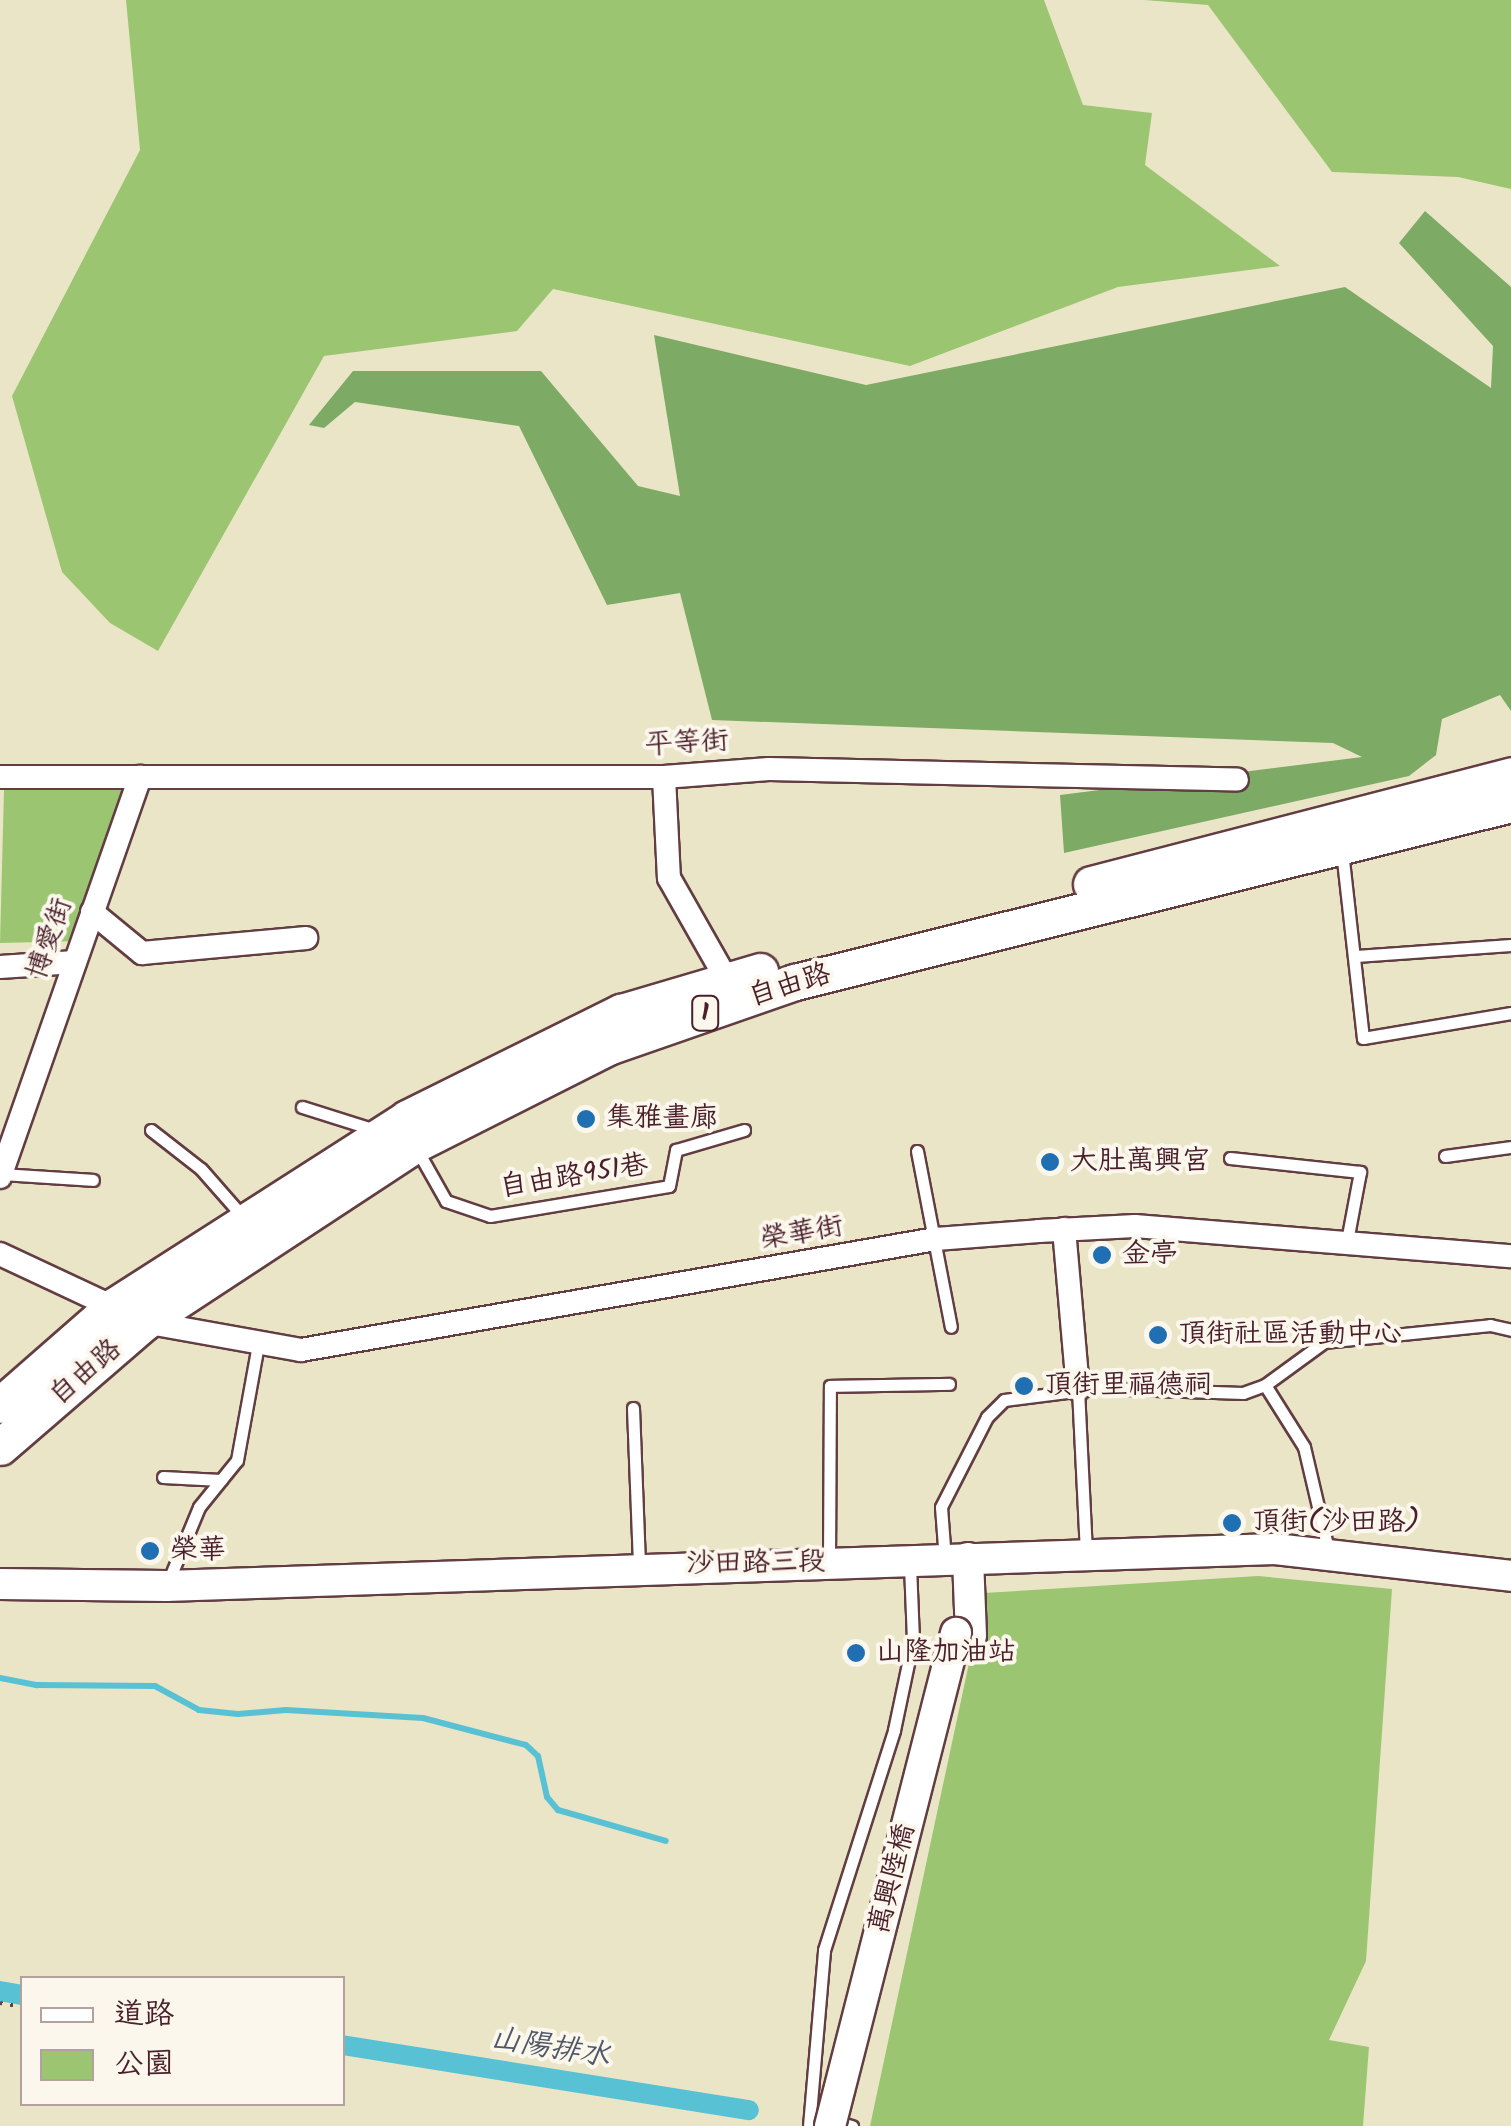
<!DOCTYPE html>
<meta charset="utf-8">
<style>
body{margin:0}
#map{position:relative;width:1511px;height:2126px;overflow:hidden;background:#ebe5c7;font-family:Kalam,"LXGW WenKai TC",sans-serif}
div>[style]{position:absolute}
[style*='--x']{left:calc(var(--x)*1px);top:calc(var(--y)*1px);width:calc(var(--w)*1px);rotate:calc(var(--a)*1deg)}
.green>*{inset:0;background:#9cc572}
.forest>*{inset:0;background:#7daa64}
.stream>*{height:6px;margin:-3px;padding:0 3px;transform-origin:3px;border-radius:3px;background:#58c2d4}
.canal>*{height:20px;margin:-10px;padding:0 10px;transform-origin:10px;border-radius:10px;background:#58c2d4}
.path>*{height:4px;margin-top:-2px;transform-origin:0;background:repeating-linear-gradient(90deg,#623d42 0 2.5px,transparent 0 10.5px)}
.roads{filter:drop-shadow(2px 0 #623d42) drop-shadow(-2px 0 #623d42) drop-shadow(0 2px #623d42) drop-shadow(0 -2px #623d42)}
.lane>*{height:11px;margin:-5.5px;padding:0 5.5px;transform-origin:5.5px;border-radius:5.5px;background:#fff}
.street>*{height:22px;margin:-11px;padding:0 11px;transform-origin:11px;border-radius:11px;background:#fff}
.secondary>*{height:30px;margin:-15px;padding:0 15px;transform-origin:15px;border-radius:15px;background:#fff}
.primary>*{height:35px;margin:-17.5px;padding:0 17.5px;transform-origin:17.5px;border-radius:17.5px;background:#fff}
.bridges{filter:drop-shadow(2px 0 #623d42) drop-shadow(-2px 0 #623d42) drop-shadow(0 2px #623d42) drop-shadow(0 -2px #623d42)}
.secondary-bridge>*{height:30px;margin:-15px;padding:0 15px;transform-origin:15px;border-radius:15px;background:#fff}
.dots>*{width:28px;height:28px;translate:-50% -50%;box-sizing:border-box;border:5px solid #fbf7ec;border-radius:50%}
span{translate:-50% -50%;white-space:nowrap;text-align:center;line-height:1.15;-webkit-text-stroke:8px #fbf7ec;paint-order:stroke}
.shield-label span{padding:2px 8px;background:#fbf7ec;border:2px solid;border-radius:8px;-webkit-text-stroke-width:0}
.shield-label{font-size:25px;color:#4a1f2b;font-weight:700}
.street-label{font-size:28px;color:#4a1f2b}
.poi-label{font-size:28px;color:#4a1f2b}
.left{translate:0 -50%;text-align:left}
.water-label{font-size:30px;color:#4f5866;font-style:italic}
.legend{position:absolute;left:20px;top:1976px;width:325px;height:130px;box-sizing:border-box;background:#fbf7ec;border:2px solid #b4a19f;margin:0;padding:12px 18px;list-style:none;font-size:30px;color:#4a1f2b}
.legend li{display:flex;align-items:center;gap:20px;height:50px}
.legend b{width:50px;border:2px solid #b4a19f}
</style>
<div id="map">
<div class="green">
<i style="clip-path:polygon(126px 0,1044px 0,1083px 105px,1152px 113px,1145px 165px,1280px 266px,1118px 287px,910px 366px,553px 289px,517px 331px,324px 356px,158px 651px,110px 623px,62px 572px,12px 396px,140px 150px)"></i>
<i style="clip-path:polygon(1144px 0,1511px 0,1511px 189px,1458px 177px,1332px 172px,1208px 5px)"></i>
<i style="clip-path:polygon(132px 789px,81px 941px,0 943px,4px 790px)"></i>
<i style="clip-path:polygon(1258px 1576px,1392px 1589px,1366px 1961px,1329px 2040px,1369px 2047px,1363px 2126px,870px 2126px,984px 1593px)"></i>
</div>
<div class="forest">
<i style="clip-path:polygon(1425px 211px,1511px 287px,1511px 711px,1500px 695px,1442px 719px,1436px 755px,1409px 776px,1064px 853px,1060px 795px,1362px 757px,1333px 743px,712px 720px,680px 593px,607px 605px,519px 426px,355px 402px,324px 428px,309px 425px,353px 371px,541px 371px,638px 486px,680px 496px,654px 335px,866px 385px,1345px 287px,1491px 388px,1493px 346px,1399px 243px)"></i>
</div>
<div class="stream">
<i style="--x:0;--y:1678;--w:38;--a:11"></i>
<i style="--x:37;--y:1685;--w:118;--a:0.5"></i>
<i style="--x:155;--y:1686;--w:50;--a:28.6"></i>
<i style="--x:199;--y:1710;--w:39;--a:6"></i>
<i style="--x:238;--y:1714;--w:48;--a:-4.8"></i>
<i style="--x:286;--y:1710;--w:137;--a:3.3"></i>
<i style="--x:423;--y:1718;--w:106;--a:14.7"></i>
<i style="--x:526;--y:1745;--w:16;--a:43"></i>
<i style="--x:538;--y:1756;--w:42;--a:77.6"></i>
<i style="--x:547;--y:1797;--w:17;--a:50"></i>
<i style="--x:558;--y:1810;--w:112;--a:16"></i>
</div>
<div class="canal">
<i style="--x:0;--y:1991;--w:22;--a:10"></i>
<i style="--x:342;--y:2045;--w:412;--a:9.1"></i>
</div>
<div class="path">
<i style="--x:0;--y:2003;--w:22;--a:10"></i>
</div>
<div class="roads">
<div class="lane">
<i style="--x:1342;--y:851;--w:188;--a:83.6"></i>
<i style="--x:1363;--y:1038;--w:150;--a:-9.6"></i>
<i style="--x:1356;--y:956;--w:155;--a:-4.1"></i>
<i style="--x:302;--y:1107;--w:77;--a:17.5"></i>
<i style="--x:151;--y:1130;--w:63;--a:38"></i>
<i style="--x:201;--y:1169;--w:67;--a:48.7"></i>
<i style="--x:416;--y:1148;--w:61;--a:60.5"></i>
<i style="--x:446;--y:1201;--w:46;--a:18.8"></i>
<i style="--x:490;--y:1216;--w:181;--a:-9.5"></i>
<i style="--x:669;--y:1186;--w:37;--a:-79"></i>
<i style="--x:676;--y:1150;--w:71;--a:-16.4"></i>
<i style="--x:917;--y:1151;--w:179;--a:79.1"></i>
<i style="--x:1445;--y:1156;--w:67;--a:-7.8"></i>
<i style="--x:1230;--y:1158;--w:131;--a:6.1"></i>
<i style="--x:1360;--y:1172;--w:70;--a:100.7"></i>
<i style="--x:1;--y:1174;--w:92;--a:3.7"></i>
<i style="--x:1265;--y:1385;--w:73;--a:57.8"></i>
<i style="--x:1304;--y:1447;--w:110;--a:76.8"></i>
<i style="--x:1078;--y:1389;--w:166;--a:87.2"></i>
<i style="--x:633;--y:1408;--w:158;--a:87.8"></i>
<i style="--x:163;--y:1477;--w:58;--a:3"></i>
<i style="--x:945;--y:1560;--w:53;--a:-94.3"></i>
<i style="--x:941;--y:1507;--w:101;--a:-62.9"></i>
<i style="--x:987;--y:1417;--w:24;--a:-45"></i>
<i style="--x:1004;--y:1400;--w:95;--a:-7.3"></i>
<i style="--x:1098;--y:1388;--w:145;--a:2"></i>
<i style="--x:1243;--y:1393;--w:23;--a:-20"></i>
<i style="--x:1265;--y:1385;--w:73;--a:-36.1"></i>
<i style="--x:1324;--y:1342;--w:167;--a:-5.8"></i>
<i style="--x:1490;--y:1325;--w:22;--a:13"></i>
<i style="--x:829;--y:1562;--w:176;--a:-89.7"></i>
<i style="--x:830;--y:1386;--w:119;--a:-1"></i>
<i style="--x:168;--y:1582;--w:81;--a:-67.5"></i>
<i style="--x:199;--y:1507;--w:60;--a:-51"></i>
<i style="--x:237;--y:1460;--w:118;--a:-79.7"></i>
<i style="--x:832;--y:2120;--w:21;--a:17"></i>
<i style="--x:809;--y:2126;--w:177;--a:-85.1"></i>
<i style="--x:824;--y:1950;--w:231;--a:-72.3"></i>
<i style="--x:894;--y:1730;--w:92;--a:-78.1"></i>
<i style="--x:913;--y:1640;--w:75;--a:-92.3"></i>
</div>
<div class="street">
<i style="--x:0;--y:777;--w:664;--a:0"></i>
<i style="--x:664;--y:777;--w:105;--a:-4.4"></i>
<i style="--x:769;--y:769;--w:468;--a:1.3"></i>
<i style="--x:664;--y:777;--w:101;--a:87.2"></i>
<i style="--x:669;--y:878;--w:117;--a:60.4"></i>
<i style="--x:92;--y:912;--w:65;--a:39.4"></i>
<i style="--x:142;--y:953;--w:165;--a:-5.2"></i>
<i style="--x:0;--y:967;--w:75;--a:-3.8"></i>
<i style="--x:0;--y:1177;--w:424;--a:-70.7"></i>
<i style="--x:1064;--y:1229;--w:161;--a:85"></i>
<i style="--x:0;--y:1254;--w:160;--a:25.1"></i>
<i style="--x:145;--y:1322;--w:158;--a:10.2"></i>
<i style="--x:301;--y:1350;--w:645;--a:-9.92"></i>
<i style="--x:936;--y:1239;--w:103;--a:-4.4"></i>
<i style="--x:1039;--y:1231;--w:96;--a:-3"></i>
<i style="--x:1135;--y:1226;--w:377;--a:4.6"></i>
</div>
<div class="secondary">
<i style="--x:968;--y:1558;--w:78;--a:87.8"></i>
<i style="--x:0;--y:1584;--w:166;--a:0.7"></i>
<i style="--x:166;--y:1586;--w:1110;--a:-1.91"></i>
<i style="--x:1275;--y:1549;--w:238;--a:6.5"></i>
</div>
<div class="primary">
<i style="--x:1091;--y:884;--w:434;--a:-14.5"></i>
<i style="--x:0;--y:1405;--w:149;--a:-41.2"></i>
<i style="--x:112;--y:1307;--w:350;--a:-32.6"></i>
<i style="--x:407;--y:1118;--w:239;--a:-26.4"></i>
<i style="--x:621;--y:1012;--w:145;--a:-16.4"></i>
<i style="--x:0;--y:1447;--w:191;--a:-40.8"></i>
<i style="--x:145;--y:1322;--w:322;--a:-33.3"></i>
<i style="--x:414;--y:1145;--w:217;--a:-26.8"></i>
<i style="--x:608;--y:1047;--w:198;--a:-19.2"></i>
<i style="--x:795;--y:982;--w:738;--a:-13.96"></i>
</div>
</div>
<div class="bridges">
<div class="secondary-bridge">
<i style="--x:830;--y:2126;--w:509;--a:-75.66"></i>
</div>
</div>
<div class="dots">
<i style="left:586px;top:1119px;background:#1f6fb2"></i>
<i style="left:1050px;top:1162px;background:#1f6fb2"></i>
<i style="left:1102px;top:1255px;background:#1f6fb2"></i>
<i style="left:1158px;top:1335px;background:#1f6fb2"></i>
<i style="left:1024px;top:1386px;background:#1f6fb2"></i>
<i style="left:1232px;top:1523px;background:#1f6fb2"></i>
<i style="left:150px;top:1551px;background:#1f6fb2"></i>
<i style="left:856px;top:1653px;background:#1f6fb2"></i>
</div>
<div class="shield-label">
<span style="left:705px;top:1013px">1</span>
</div>
<div class="street-label">
<span style="left:687px;top:744px;rotate:-3deg">平等街</span>
<span style="left:51px;top:939px;rotate:-71deg">博愛街</span>
<span style="left:790px;top:986px;rotate:-17deg">自由路</span>
<span style="left:574px;top:1177px;rotate:-9deg">自由路951巷</span>
<span style="left:802px;top:1234px;rotate:-10deg">榮華街</span>
<span style="left:86px;top:1373px;rotate:-41deg">自由路</span>
<span style="left:756px;top:1564px;rotate:-1deg">沙田路三段</span>
<span style="left:893px;top:1879px;rotate:-76deg">萬興陸橋</span>
</div>
<div class="poi-label">
<span class="left" style="left:606px;top:1119px">集雅畫廊</span>
<span class="left" style="left:1070px;top:1162px">大肚萬興宮</span>
<span class="left" style="left:1122px;top:1255px">金亭</span>
<span class="left" style="left:1178px;top:1335px">頂街社區活動中心</span>
<span class="left" style="left:1044px;top:1386px">頂街里福德祠</span>
<span class="left" style="left:1252px;top:1523px">頂街(沙田路)</span>
<span class="left" style="left:170px;top:1551px">榮華</span>
<span class="left" style="left:876px;top:1653px">山隆加油站</span>
</div>
<div class="water-label">
<span style="left:550px;top:2048px;rotate:9deg">山陽排水</span>
</div>
<ul class="legend">
<li><b style="height:12px;background:#fff"></b>道路</li>
<li><b style="height:28px;background:#9cc572"></b>公園</li>
</ul>
</div>
